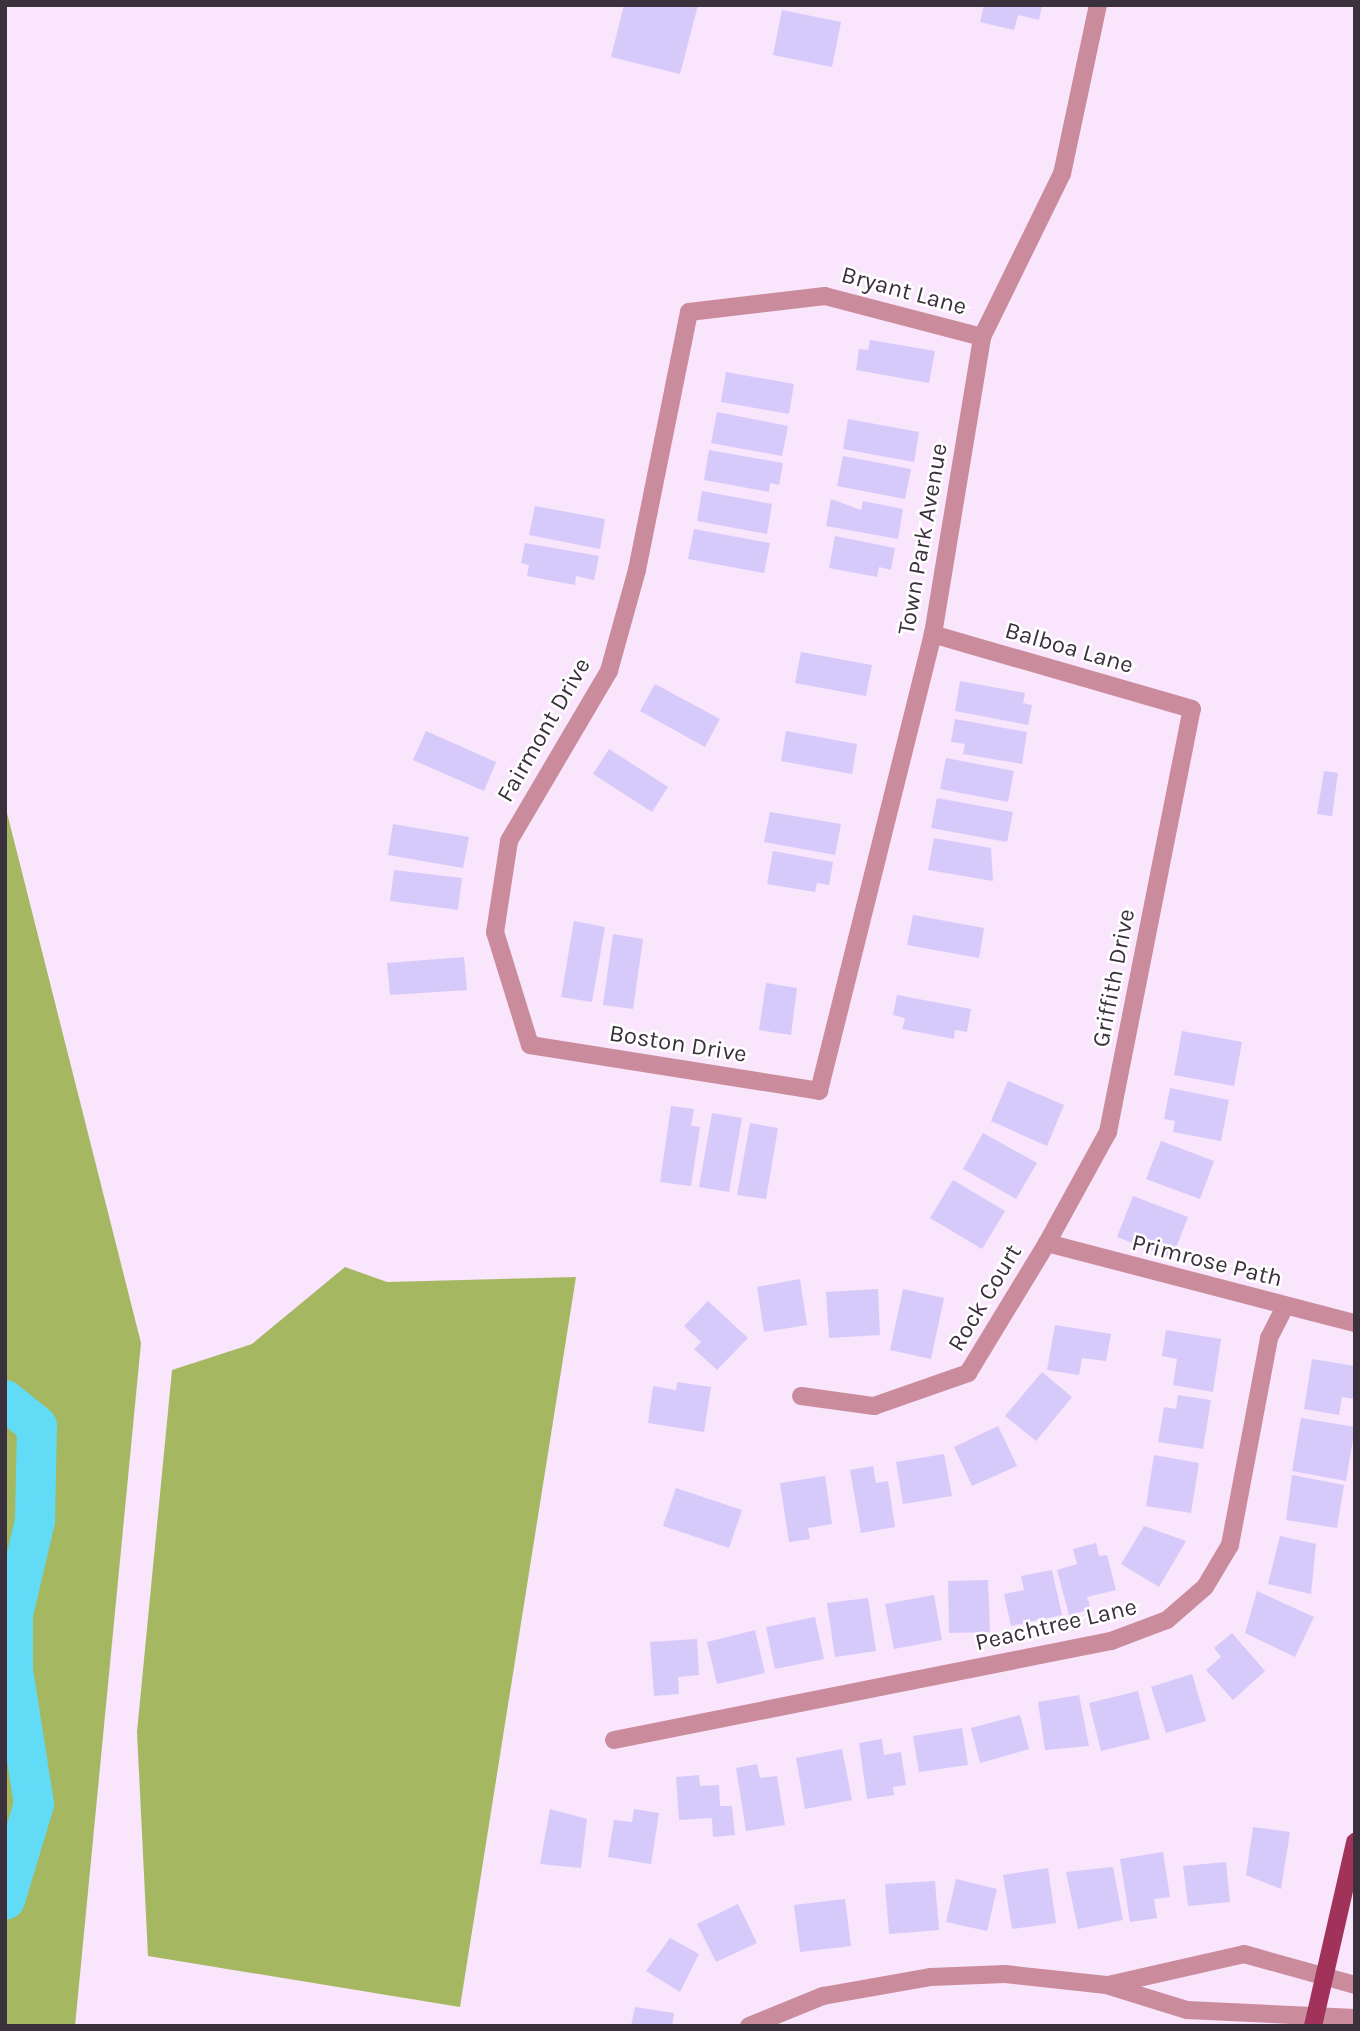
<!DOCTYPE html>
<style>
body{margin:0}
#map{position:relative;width:1360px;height:2031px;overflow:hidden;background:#f9e5fc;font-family:Karla,sans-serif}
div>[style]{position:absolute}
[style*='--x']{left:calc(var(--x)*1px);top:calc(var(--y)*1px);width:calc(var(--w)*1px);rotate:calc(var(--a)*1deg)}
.forest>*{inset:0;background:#a5b861}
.river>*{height:40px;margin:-20px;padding:0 20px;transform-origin:20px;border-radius:20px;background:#62dbf7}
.building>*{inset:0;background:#d6cafb}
.minor>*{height:18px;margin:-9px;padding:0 9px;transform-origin:9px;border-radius:9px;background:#ca8c9c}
.major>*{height:18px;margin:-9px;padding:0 9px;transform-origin:9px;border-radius:9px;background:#a1335a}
span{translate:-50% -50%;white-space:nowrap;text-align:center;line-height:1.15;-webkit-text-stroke:5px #fff;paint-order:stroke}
.street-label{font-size:24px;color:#3b313c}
.frame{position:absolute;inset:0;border:7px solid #3b313c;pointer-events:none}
</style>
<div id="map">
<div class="forest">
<i style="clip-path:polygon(5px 805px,141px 1343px,75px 2026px,5px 2026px)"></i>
<i style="clip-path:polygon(345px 1267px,387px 1282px,576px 1277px,460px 2007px,148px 1956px,137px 1732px,172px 1370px,252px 1344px)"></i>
</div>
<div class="river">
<i style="--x:5;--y:1400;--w:41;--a:39.1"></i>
<i style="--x:37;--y:1426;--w:95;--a:91.2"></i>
<i style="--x:35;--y:1521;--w:96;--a:103.3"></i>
<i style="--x:13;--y:1614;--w:56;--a:90"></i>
<i style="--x:13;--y:1670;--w:136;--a:81.1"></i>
<i style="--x:34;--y:1804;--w:100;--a:106.8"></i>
</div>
<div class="building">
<i style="clip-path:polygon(624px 5px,698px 5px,680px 74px,611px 57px)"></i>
<i style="clip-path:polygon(984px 5px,1042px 5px,1039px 20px,1018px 15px,1014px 30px,980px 22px)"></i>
<i style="clip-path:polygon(782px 10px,841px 22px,832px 67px,773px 55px)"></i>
<i style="clip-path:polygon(870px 340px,935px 351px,929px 383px,856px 370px,859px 349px,868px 350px)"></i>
<i style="clip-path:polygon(726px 372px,794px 384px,789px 414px,721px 402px)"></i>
<i style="clip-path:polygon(717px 412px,788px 426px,782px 456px,711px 443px)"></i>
<i style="clip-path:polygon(848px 419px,919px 432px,914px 462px,843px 449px)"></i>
<i style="clip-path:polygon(709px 450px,783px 463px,779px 485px,770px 483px,769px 492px,704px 480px)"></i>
<i style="clip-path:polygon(843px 456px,911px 469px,905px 499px,837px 486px)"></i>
<i style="clip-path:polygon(702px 491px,772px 504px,767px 534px,697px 521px)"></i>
<i style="clip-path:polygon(831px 499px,861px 510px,863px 501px,903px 509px,898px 539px,826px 526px)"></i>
<i style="clip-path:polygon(535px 506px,605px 519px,600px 549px,529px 535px)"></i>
<i style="clip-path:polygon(694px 529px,770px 543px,764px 573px,688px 559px)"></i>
<i style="clip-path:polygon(835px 536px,895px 548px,891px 570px,879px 567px,877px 577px,829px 568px)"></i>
<i style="clip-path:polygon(525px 543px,599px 556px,594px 580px,576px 576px,575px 585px,527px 576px,529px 565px,521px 563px)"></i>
<i style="clip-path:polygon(801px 652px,872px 665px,866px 696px,795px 683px)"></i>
<i style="clip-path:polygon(960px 681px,1025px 693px,1023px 703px,1032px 705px,1028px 725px,955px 711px)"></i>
<i style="clip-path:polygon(655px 684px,720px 719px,705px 747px,640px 711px)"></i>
<i style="clip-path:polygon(955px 719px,1027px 732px,1022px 764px,963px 754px,965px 744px,951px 742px)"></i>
<i style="clip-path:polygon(426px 731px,496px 762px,484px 791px,413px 760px)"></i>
<i style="clip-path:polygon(786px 731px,857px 744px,852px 774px,781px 761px)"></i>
<i style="clip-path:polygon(609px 749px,668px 787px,652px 812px,593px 774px)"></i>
<i style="clip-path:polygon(946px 758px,1014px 771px,1008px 802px,940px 789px)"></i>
<i style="clip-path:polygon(1324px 771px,1338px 773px,1332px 816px,1317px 814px)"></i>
<i style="clip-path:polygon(937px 798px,1013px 812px,1007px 842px,931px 828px)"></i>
<i style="clip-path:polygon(770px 812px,841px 824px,835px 855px,764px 842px)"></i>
<i style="clip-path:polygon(393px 824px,469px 837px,463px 868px,388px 855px)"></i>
<i style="clip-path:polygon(934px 838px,991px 848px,993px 881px,928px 870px)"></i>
<i style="clip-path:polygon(773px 851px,833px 862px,829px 885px,817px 883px,815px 892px,767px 884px)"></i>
<i style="clip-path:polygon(394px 870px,462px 878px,458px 910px,390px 901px)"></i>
<i style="clip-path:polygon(913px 915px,984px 928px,979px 958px,907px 945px)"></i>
<i style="clip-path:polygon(574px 921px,605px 927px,592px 1002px,561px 997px)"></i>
<i style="clip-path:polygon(613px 934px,643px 939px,633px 1009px,603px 1005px)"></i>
<i style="clip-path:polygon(464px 957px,467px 990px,390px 995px,387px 963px)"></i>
<i style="clip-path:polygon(766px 983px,797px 988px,791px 1035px,759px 1030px)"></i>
<i style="clip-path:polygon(897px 995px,971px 1009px,967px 1032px,955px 1030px,954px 1039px,902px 1029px,905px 1018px,893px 1015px)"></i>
<i style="clip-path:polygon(1182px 1031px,1242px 1042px,1234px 1086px,1174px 1075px)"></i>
<i style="clip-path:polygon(1008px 1081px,1064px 1105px,1047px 1146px,991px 1121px)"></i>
<i style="clip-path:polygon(1170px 1088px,1229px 1100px,1221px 1141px,1173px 1132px,1175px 1121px,1164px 1119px)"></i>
<i style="clip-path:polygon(671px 1106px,694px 1109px,691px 1126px,700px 1127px,691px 1186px,660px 1182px)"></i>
<i style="clip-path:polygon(712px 1113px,742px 1118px,729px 1192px,699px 1187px)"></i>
<i style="clip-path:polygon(750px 1123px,778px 1128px,766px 1199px,737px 1195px)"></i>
<i style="clip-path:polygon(983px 1133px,1037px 1163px,1016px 1199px,963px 1169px)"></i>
<i style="clip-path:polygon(1161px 1141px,1214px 1161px,1200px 1199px,1146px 1179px)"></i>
<i style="clip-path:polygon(953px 1180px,1005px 1211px,982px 1249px,930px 1218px)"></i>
<i style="clip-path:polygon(1133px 1196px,1188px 1217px,1172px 1258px,1117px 1237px)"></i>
<i style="clip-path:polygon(800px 1279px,807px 1325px,764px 1332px,757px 1287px)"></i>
<i style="clip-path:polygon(878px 1289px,880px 1335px,829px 1338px,826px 1292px)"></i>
<i style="clip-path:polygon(903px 1289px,944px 1298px,931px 1359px,890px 1350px)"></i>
<i style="clip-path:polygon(708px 1301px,748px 1338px,717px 1370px,694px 1349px,701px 1342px,684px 1326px)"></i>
<i style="clip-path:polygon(1055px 1325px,1111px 1334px,1106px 1361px,1082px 1358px,1079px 1375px,1047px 1370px)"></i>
<i style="clip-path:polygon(1166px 1330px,1221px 1339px,1213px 1392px,1173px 1385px,1177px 1359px,1162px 1356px)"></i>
<i style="clip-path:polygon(1312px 1359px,1355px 1366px,1355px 1399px,1342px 1397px,1339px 1415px,1304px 1409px)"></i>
<i style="clip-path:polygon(1042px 1372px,1072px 1397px,1036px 1441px,1005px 1416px)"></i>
<i style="clip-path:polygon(677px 1382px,711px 1387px,704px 1432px,648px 1423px,653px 1386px,676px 1390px)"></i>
<i style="clip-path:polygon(1178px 1395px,1211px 1400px,1203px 1449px,1158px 1442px,1164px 1407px,1176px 1409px)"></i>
<i style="clip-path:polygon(1301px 1418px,1355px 1427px,1346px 1481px,1292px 1471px)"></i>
<i style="clip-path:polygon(998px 1426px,1017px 1466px,972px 1486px,954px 1447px)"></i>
<i style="clip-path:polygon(944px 1454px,952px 1496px,903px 1504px,896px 1462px)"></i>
<i style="clip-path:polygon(1154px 1455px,1199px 1463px,1191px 1513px,1146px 1506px)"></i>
<i style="clip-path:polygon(873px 1466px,876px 1483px,888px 1481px,895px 1527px,861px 1533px,850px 1470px)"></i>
<i style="clip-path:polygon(1292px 1475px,1344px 1485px,1337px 1528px,1286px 1520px)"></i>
<i style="clip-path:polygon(825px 1476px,832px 1524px,808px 1528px,810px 1539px,789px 1542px,780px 1483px)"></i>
<i style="clip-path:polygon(676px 1488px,742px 1510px,729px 1548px,663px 1526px)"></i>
<i style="clip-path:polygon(1144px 1526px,1186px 1541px,1159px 1587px,1121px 1564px)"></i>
<i style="clip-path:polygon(1280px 1536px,1316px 1544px,1311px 1594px,1268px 1584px)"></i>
<i style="clip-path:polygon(1096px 1543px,1099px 1556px,1107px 1555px,1116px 1590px,1087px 1597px,1091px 1609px,1069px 1615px,1057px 1570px,1077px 1564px,1073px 1549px)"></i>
<i style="clip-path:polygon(1052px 1570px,1062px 1615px,1011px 1626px,1004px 1594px,1024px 1590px,1021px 1576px)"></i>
<i style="clip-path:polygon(988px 1580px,990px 1632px,949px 1633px,948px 1581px)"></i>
<i style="clip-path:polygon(1257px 1591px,1314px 1617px,1295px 1657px,1245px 1633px)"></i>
<i style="clip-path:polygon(934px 1595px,942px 1640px,894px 1649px,885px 1604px)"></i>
<i style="clip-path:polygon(868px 1598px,876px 1651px,835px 1657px,827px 1603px)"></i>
<i style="clip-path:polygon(815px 1617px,824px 1659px,775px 1669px,766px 1627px)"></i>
<i style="clip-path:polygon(755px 1630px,765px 1673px,717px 1684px,707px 1642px)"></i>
<i style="clip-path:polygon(1232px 1633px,1265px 1671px,1233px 1700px,1206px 1670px,1221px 1657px,1214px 1648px)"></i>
<i style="clip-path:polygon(697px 1639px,699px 1675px,678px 1677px,679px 1694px,654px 1696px,650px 1642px)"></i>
<i style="clip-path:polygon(1192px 1674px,1206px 1721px,1166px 1733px,1151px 1687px)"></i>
<i style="clip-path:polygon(1138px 1691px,1150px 1739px,1101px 1751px,1089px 1703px)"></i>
<i style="clip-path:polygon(1079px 1695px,1089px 1746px,1045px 1750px,1038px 1702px)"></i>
<i style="clip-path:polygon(1020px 1715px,1029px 1749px,980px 1763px,971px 1728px)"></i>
<i style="clip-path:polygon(962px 1728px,968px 1765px,919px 1772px,913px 1736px)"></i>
<i style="clip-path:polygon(882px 1739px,884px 1755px,901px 1752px,906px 1785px,893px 1787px,894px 1795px,867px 1799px,859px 1743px)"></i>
<i style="clip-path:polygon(842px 1749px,852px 1800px,805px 1809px,796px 1758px)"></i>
<i style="clip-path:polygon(757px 1764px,760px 1778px,777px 1776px,785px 1825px,746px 1831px,736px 1768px)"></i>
<i style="clip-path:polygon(699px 1775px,700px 1786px,719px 1785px,720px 1806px,732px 1806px,735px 1835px,713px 1837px,712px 1818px,679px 1820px,676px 1777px)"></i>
<i style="clip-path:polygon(550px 1809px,587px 1819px,581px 1868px,540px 1864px)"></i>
<i style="clip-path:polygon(634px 1809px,659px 1813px,651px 1864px,608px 1857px,614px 1820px,632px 1822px)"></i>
<i style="clip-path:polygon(1253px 1827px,1290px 1832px,1281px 1889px,1246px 1875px)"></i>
<i style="clip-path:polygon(1163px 1852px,1170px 1897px,1154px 1899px,1157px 1918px,1130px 1922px,1120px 1859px)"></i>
<i style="clip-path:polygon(1226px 1862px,1230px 1902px,1188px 1906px,1183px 1866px)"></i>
<i style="clip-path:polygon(1113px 1867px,1123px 1920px,1078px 1929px,1066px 1872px)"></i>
<i style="clip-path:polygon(1048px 1868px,1056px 1923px,1012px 1929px,1003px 1875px)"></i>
<i style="clip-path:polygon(956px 1879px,997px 1889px,987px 1931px,946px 1922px)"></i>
<i style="clip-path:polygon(935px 1881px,939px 1930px,889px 1934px,885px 1884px)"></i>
<i style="clip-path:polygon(845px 1899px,851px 1946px,800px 1952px,794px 1905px)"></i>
<i style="clip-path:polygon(738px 1904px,757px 1943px,716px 1962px,697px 1924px)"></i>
<i style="clip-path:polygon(670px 1938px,699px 1954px,680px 1992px,646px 1971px)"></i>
<i style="clip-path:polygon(635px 2007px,674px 2013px,672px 2026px,631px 2026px)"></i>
</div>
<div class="minor">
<i style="--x:982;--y:337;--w:162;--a:-165.4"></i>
<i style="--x:825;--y:296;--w:137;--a:173.3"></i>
<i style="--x:689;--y:312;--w:263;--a:101.4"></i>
<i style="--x:637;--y:570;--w:105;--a:105.5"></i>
<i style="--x:609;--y:671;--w:197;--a:120.5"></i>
<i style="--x:509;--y:841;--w:92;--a:98.7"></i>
<i style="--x:495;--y:932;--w:118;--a:72.8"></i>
<i style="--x:530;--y:1045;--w:293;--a:9"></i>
<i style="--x:819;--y:1091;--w:471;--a:-76"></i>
<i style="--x:933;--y:634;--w:301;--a:-80.6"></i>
<i style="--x:982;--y:337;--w:182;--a:-63.9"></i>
<i style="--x:1062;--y:174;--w:173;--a:-78"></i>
<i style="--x:1047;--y:1243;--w:318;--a:14.6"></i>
<i style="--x:801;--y:1396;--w:74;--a:7.8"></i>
<i style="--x:874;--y:1406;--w:100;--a:-19.3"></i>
<i style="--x:968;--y:1373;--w:152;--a:-58.7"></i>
<i style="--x:1047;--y:1243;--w:127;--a:-61.2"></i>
<i style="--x:1108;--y:1132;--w:431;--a:-78.8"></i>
<i style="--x:1192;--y:709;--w:270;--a:-163.9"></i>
<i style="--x:614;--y:1740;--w:507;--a:-11.27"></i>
<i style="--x:1111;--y:1641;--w:60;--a:-20.6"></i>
<i style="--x:1167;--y:1620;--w:50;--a:-41"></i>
<i style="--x:1205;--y:1587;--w:49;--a:-59.2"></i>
<i style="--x:1230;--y:1545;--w:211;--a:-79.3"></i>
<i style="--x:1269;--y:1338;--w:36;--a:-63"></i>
<i style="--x:1108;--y:1985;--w:139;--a:-12.8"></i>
<i style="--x:1244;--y:1954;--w:115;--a:15.6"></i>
<i style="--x:749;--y:2026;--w:80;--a:-22.1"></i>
<i style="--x:823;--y:1996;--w:110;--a:-10"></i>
<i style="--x:931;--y:1977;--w:74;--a:-2.3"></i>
<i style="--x:1005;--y:1974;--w:102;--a:6.2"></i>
<i style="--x:1106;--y:1985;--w:85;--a:17.2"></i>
<i style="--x:1187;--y:2010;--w:168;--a:2.7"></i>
</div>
<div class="major">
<i style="--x:1313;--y:2026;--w:189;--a:-77.1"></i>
</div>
<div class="street-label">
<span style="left:904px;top:291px;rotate:15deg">Bryant Lane</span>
<span style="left:923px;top:539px;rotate:-80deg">Town Park Avenue</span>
<span style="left:1069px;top:648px;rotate:16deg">Balboa Lane</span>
<span style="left:544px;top:730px;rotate:-60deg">Fairmont Drive</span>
<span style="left:1114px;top:978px;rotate:-79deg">Griffith Drive</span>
<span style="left:678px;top:1044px;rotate:9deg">Boston Drive</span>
<span style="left:1207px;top:1261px;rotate:14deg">Primrose Path</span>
<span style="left:985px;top:1298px;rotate:-59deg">Rock Court</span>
<span style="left:1056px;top:1625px;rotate:-13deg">Peachtree Lane</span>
</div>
<div class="frame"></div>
</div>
